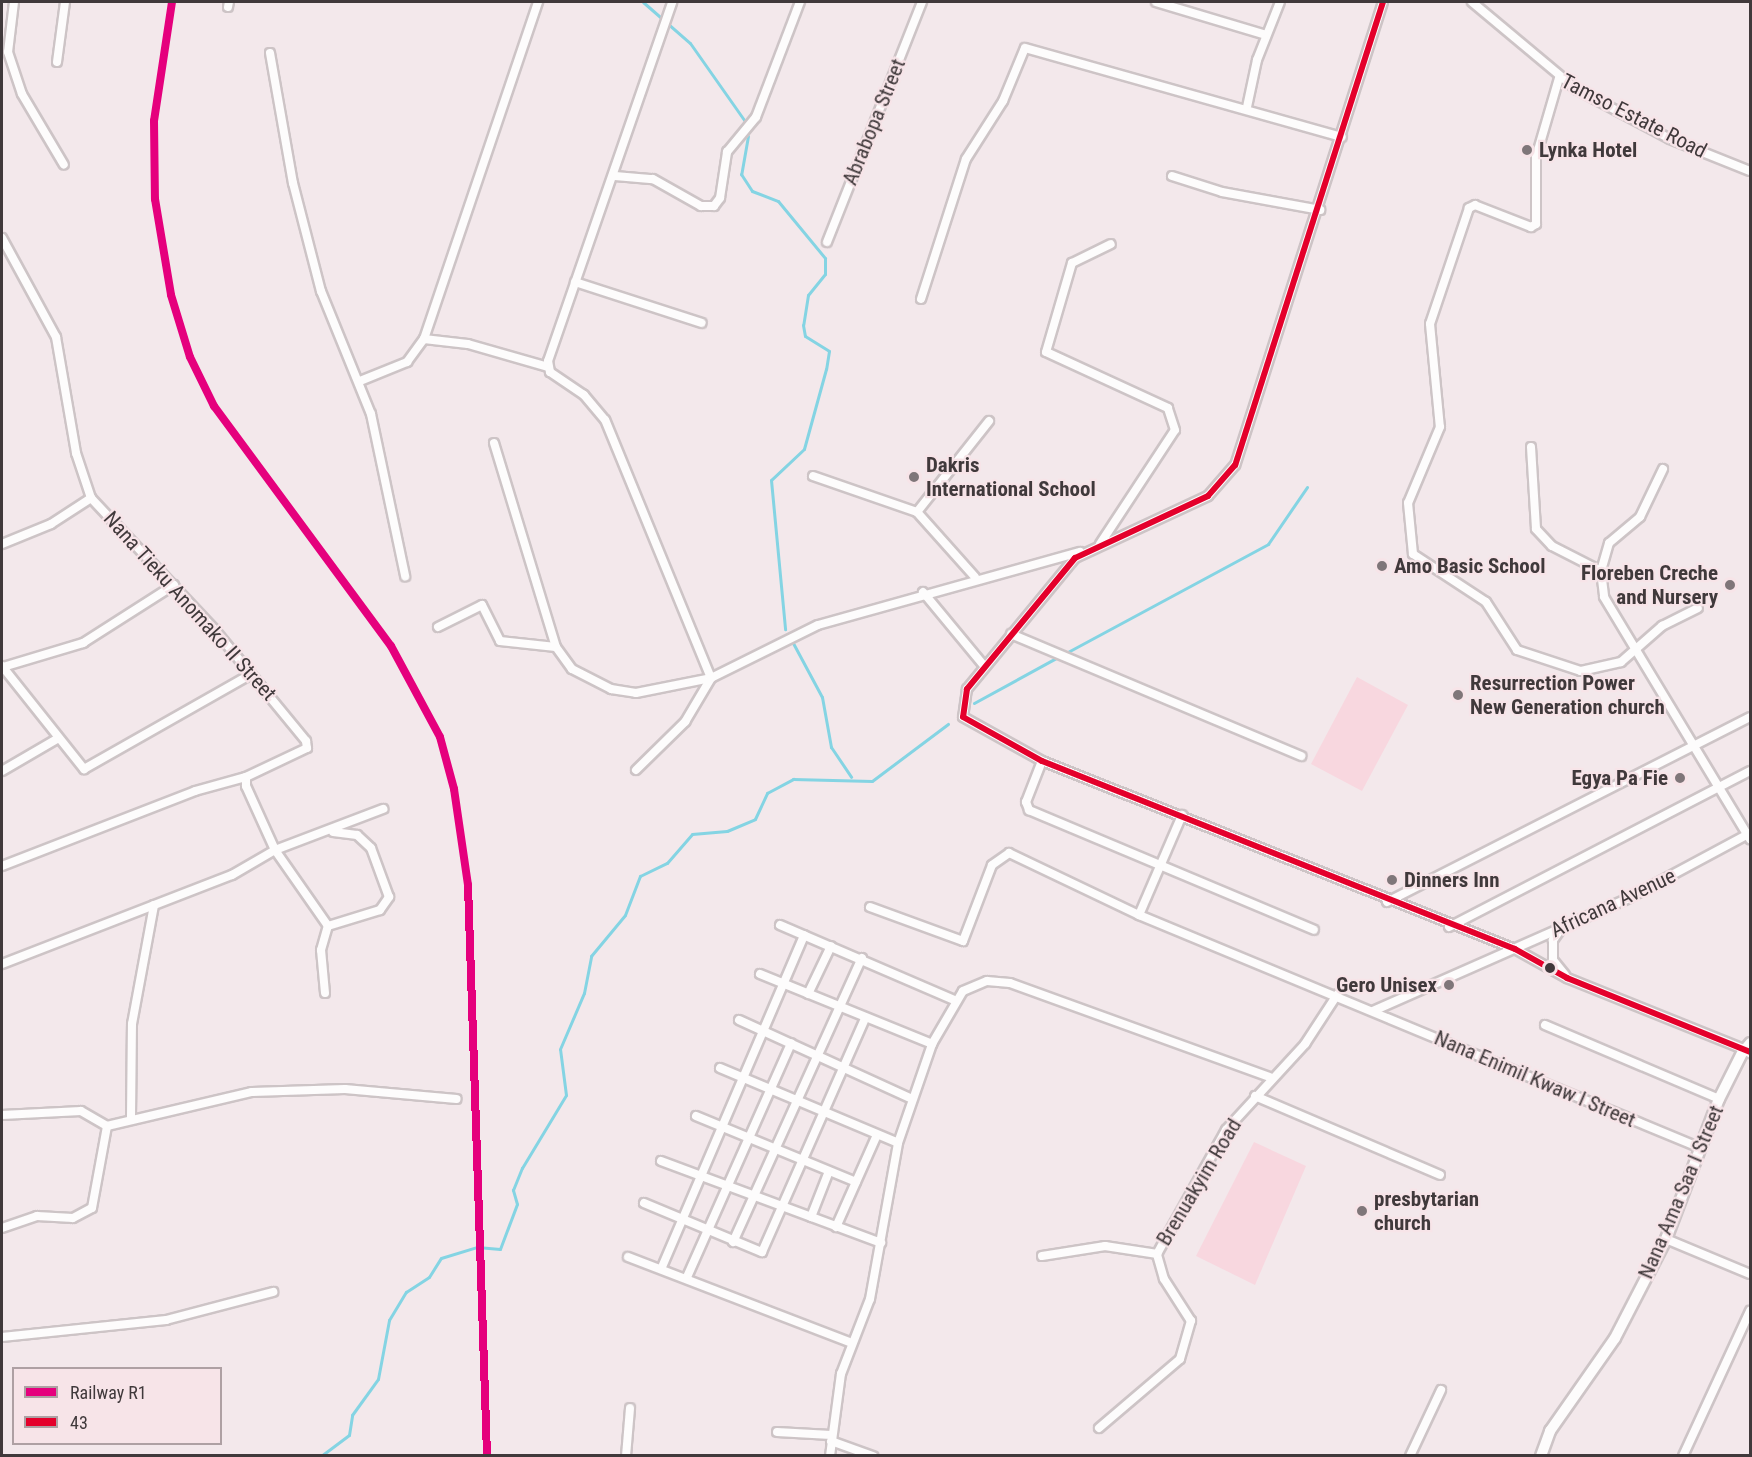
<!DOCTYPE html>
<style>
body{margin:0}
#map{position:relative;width:1752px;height:1457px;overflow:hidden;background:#f3e8eb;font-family:"Roboto Condensed",sans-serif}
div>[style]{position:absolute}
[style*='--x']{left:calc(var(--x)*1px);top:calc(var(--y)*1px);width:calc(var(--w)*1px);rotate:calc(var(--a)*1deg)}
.green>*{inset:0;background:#f8d7df}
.stream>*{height:3px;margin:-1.5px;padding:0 1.5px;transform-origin:1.5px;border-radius:1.5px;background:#84d4e3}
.roads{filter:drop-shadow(2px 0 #cdc4c6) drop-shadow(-2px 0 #cdc4c6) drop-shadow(0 2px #cdc4c6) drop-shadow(0 -2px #cdc4c6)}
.minor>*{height:8px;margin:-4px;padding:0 4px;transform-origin:4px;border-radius:4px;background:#fdfcfc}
.tertiary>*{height:10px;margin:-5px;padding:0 5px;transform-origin:5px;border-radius:5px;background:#fdfcfc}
.bus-1>*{height:6px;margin:-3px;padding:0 3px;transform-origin:3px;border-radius:3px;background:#e4002b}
.rail-1>*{height:8px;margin:-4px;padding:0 4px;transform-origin:4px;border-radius:4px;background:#e5007d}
.dots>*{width:16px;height:16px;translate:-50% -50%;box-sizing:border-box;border:3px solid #f7e4e8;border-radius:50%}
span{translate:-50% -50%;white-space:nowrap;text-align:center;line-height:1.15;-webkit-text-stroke:4.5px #f7e4e8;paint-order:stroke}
.street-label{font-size:21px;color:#40393b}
.poi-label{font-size:21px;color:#40393b;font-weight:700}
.left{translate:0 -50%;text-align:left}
.right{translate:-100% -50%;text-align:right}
.frame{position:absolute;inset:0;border:3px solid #40393b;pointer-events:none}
.legend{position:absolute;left:12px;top:1367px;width:210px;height:78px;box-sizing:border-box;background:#f7e4e8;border:2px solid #aea0a3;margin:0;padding:8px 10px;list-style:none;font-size:18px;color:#40393b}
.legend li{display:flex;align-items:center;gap:12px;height:30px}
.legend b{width:30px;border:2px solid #aea0a3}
</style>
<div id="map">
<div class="green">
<i style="clip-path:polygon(1357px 677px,1408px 705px,1362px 791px,1311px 764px)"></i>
<i style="clip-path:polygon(1254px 1142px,1306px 1166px,1255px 1285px,1196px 1256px)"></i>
</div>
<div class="stream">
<i style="--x:643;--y:2;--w:62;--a:41.1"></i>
<i style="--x:690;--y:43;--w:99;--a:54.9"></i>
<i style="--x:748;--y:136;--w:39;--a:100"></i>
<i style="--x:741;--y:174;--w:20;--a:57"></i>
<i style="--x:752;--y:191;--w:28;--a:21"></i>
<i style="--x:778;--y:201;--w:74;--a:50.5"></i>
<i style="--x:825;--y:258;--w:16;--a:90"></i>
<i style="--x:825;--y:274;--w:27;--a:129"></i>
<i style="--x:808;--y:295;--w:30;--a:99"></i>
<i style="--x:803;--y:325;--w:11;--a:80"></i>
<i style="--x:805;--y:336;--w:28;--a:32"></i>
<i style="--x:829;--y:351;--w:18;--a:99"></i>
<i style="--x:826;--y:369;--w:83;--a:105.4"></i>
<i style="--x:804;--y:449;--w:45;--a:136.8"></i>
<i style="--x:771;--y:480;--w:150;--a:84.6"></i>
<i style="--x:793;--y:643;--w:61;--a:61.8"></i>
<i style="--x:822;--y:697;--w:51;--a:79.8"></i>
<i style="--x:831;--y:747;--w:36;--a:56"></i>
<i style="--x:1064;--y:654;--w:232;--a:-28.3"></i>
<i style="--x:1268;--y:544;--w:69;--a:-55.6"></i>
<i style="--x:974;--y:703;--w:96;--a:-28.7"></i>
<i style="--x:321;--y:1456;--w:35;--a:-37"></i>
<i style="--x:349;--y:1435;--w:20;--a:-81"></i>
<i style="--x:352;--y:1415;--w:44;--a:-54.2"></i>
<i style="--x:378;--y:1379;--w:60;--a:-79.4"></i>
<i style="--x:389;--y:1320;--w:33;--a:-59"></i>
<i style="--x:406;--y:1292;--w:27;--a:-33"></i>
<i style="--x:429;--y:1277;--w:22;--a:-58"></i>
<i style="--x:441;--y:1258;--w:38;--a:-17"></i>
<i style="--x:477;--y:1247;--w:23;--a:5"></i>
<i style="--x:500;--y:1249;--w:48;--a:-69.3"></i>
<i style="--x:517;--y:1204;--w:15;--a:-106"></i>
<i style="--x:513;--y:1190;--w:24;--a:-68"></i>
<i style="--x:522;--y:1168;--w:85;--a:-58.9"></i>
<i style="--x:566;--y:1095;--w:46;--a:-97.4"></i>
<i style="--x:560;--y:1049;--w:61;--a:-66.8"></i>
<i style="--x:584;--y:993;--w:38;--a:-79"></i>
<i style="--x:591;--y:956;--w:53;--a:-50.3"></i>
<i style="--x:625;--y:915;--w:42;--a:-69"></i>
<i style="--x:640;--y:876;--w:30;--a:-26"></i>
<i style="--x:667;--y:863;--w:38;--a:-49"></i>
<i style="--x:692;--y:834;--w:35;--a:-5"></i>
<i style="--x:727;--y:831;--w:30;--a:-23"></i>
<i style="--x:755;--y:819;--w:29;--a:-65"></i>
<i style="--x:767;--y:793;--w:30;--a:-28"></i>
<i style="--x:793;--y:779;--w:79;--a:1.5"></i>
<i style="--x:872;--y:781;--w:95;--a:-36.9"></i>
</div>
<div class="roads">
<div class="minor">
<i style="--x:14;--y:2;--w:50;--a:96.8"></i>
<i style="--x:8;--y:52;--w:44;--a:71.6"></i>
<i style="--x:22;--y:94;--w:82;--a:59.4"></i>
<i style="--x:1156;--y:2;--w:115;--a:16.7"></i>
<i style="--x:1383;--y:2;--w:486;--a:107.7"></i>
<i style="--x:1235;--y:465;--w:41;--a:131.1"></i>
<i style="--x:1208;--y:496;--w:147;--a:155"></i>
<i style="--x:1075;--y:558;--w:170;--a:129.5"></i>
<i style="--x:967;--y:689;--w:28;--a:98"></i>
<i style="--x:963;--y:717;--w:90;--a:29.1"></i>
<i style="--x:1042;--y:761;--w:509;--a:21.68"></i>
<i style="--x:1515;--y:949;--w:60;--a:29.1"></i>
<i style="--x:1567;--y:978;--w:191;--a:21.9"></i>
<i style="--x:1744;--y:1049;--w:9;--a:-49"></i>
<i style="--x:1472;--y:2;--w:136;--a:39.9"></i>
<i style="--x:1576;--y:89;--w:106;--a:28"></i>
<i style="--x:1670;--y:139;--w:86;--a:21.8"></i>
<i style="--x:228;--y:7;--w:5;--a:-79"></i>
<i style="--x:270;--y:53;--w:132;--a:80"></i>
<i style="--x:293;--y:183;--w:112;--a:75.5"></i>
<i style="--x:321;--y:291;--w:133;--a:67.9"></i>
<i style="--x:371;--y:414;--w:166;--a:78.1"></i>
<i style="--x:57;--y:62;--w:61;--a:-82.4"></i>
<i style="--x:1559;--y:78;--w:82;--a:106.2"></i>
<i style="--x:1536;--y:157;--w:67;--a:90"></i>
<i style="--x:1536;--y:224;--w:6;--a:149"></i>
<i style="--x:1531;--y:227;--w:60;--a:-158.6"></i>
<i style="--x:1475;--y:205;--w:7;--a:153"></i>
<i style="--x:1469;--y:208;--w:122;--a:108.6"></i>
<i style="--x:1430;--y:324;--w:103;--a:84.5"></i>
<i style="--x:1440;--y:427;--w:82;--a:112.8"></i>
<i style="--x:1408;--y:503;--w:51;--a:84.4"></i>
<i style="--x:1413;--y:554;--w:87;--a:33.3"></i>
<i style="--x:1486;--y:602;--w:57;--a:57.1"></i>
<i style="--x:1517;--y:650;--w:67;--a:18.2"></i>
<i style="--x:1581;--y:671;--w:41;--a:-12.7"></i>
<i style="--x:1621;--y:662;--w:55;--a:-41.3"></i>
<i style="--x:1662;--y:626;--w:40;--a:-26.6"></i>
<i style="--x:1247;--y:107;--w:48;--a:-78"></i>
<i style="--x:1257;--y:60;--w:62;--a:-68.4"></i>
<i style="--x:615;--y:176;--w:38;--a:5"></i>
<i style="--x:653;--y:179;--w:55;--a:29.4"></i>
<i style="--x:701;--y:206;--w:13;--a:0"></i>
<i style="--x:714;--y:206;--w:10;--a:-53"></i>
<i style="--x:720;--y:198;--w:47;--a:-81.3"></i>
<i style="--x:727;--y:152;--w:45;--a:-50.4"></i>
<i style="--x:756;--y:117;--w:123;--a:-69.1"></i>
<i style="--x:1172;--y:176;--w:52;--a:17.7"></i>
<i style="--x:1222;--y:192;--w:100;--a:10.4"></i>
<i style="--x:2;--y:238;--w:113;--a:61.4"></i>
<i style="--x:56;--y:337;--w:118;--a:80.2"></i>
<i style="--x:76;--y:453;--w:47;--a:71.6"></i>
<i style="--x:91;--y:498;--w:180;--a:46.8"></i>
<i style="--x:214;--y:629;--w:145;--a:50.6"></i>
<i style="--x:306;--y:741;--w:7;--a:82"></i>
<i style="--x:307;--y:748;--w:68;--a:154.6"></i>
<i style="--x:246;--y:777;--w:9;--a:90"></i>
<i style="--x:246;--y:786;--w:70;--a:65.6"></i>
<i style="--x:275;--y:850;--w:93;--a:55.1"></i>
<i style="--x:827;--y:242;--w:258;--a:-68.4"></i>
<i style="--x:575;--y:282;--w:133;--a:17.9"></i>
<i style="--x:921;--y:299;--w:147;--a:-72.2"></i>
<i style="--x:966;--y:159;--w:69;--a:-57.5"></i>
<i style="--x:1003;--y:101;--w:57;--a:-67.5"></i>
<i style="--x:1025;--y:48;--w:329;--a:15.7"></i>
<i style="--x:424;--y:339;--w:44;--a:6.5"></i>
<i style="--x:468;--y:344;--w:83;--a:16"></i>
<i style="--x:360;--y:381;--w:51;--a:-22"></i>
<i style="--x:407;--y:362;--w:29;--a:-54"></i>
<i style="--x:424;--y:339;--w:356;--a:-71.3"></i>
<i style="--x:494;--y:443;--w:213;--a:73.1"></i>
<i style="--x:556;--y:647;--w:27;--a:54"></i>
<i style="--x:572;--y:669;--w:44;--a:27.1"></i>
<i style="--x:611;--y:689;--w:25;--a:9"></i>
<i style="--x:636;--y:693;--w:76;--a:-11.3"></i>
<i style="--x:711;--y:678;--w:119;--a:-26.4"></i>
<i style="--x:818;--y:625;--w:272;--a:-15.6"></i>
<i style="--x:1531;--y:447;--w:82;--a:86.5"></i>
<i style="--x:1536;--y:529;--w:23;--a:47"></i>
<i style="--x:1552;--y:546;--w:55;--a:27"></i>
<i style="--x:1663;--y:469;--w:53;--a:115.6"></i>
<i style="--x:1640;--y:517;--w:40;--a:140"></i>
<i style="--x:1609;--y:543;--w:29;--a:106"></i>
<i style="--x:1601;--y:571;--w:26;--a:83"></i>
<i style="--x:1604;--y:597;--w:283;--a:58.9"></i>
<i style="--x:813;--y:476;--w:110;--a:19.1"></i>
<i style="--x:917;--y:512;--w:87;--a:48.3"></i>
<i style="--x:917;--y:512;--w:116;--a:-51.6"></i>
<i style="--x:2;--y:544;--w:53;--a:-22.2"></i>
<i style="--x:51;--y:524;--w:48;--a:-33"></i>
<i style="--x:1100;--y:544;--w:136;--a:-56.7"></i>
<i style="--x:1175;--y:430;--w:23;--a:-108"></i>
<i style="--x:1168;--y:408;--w:134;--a:-155.3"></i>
<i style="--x:1046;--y:352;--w:93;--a:-73.7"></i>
<i style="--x:1072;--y:263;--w:43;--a:-26"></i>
<i style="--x:923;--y:592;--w:97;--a:50.4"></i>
<i style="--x:438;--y:627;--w:49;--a:-26.6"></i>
<i style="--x:482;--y:605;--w:40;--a:63.4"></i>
<i style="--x:500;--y:641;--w:56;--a:6.1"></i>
<i style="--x:1011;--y:634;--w:315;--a:22.8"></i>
<i style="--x:2;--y:666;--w:132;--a:51.5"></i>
<i style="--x:84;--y:769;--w:192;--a:-29.6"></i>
<i style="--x:3;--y:667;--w:84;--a:-16.7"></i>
<i style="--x:83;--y:643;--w:108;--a:-32.5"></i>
<i style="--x:1042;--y:761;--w:44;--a:111.3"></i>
<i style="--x:1026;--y:802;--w:9;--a:69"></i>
<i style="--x:1029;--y:810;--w:309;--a:22.8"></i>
<i style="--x:636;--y:770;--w:69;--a:-44.4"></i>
<i style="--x:685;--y:722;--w:51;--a:-59.4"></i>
<i style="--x:711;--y:678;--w:279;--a:-112.3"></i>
<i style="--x:605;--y:420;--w:33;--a:-130"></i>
<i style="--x:584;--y:395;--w:41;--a:-145.9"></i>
<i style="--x:550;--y:372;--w:11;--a:-100"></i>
<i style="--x:548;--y:361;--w:380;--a:-70.9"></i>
<i style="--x:2;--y:771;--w:64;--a:-30.2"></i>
<i style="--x:2;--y:866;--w:207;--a:-21.2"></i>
<i style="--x:195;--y:791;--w:53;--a:-15.4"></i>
<i style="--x:1387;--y:902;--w:407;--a:-27"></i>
<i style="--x:870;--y:907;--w:99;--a:20.1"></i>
<i style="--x:963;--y:941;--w:81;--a:-69.1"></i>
<i style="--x:992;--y:865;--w:21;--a:-35"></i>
<i style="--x:1009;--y:853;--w:144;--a:25.5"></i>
<i style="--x:1139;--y:915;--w:605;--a:22.54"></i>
<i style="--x:1139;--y:915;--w:109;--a:-66.7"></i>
<i style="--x:780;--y:925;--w:189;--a:23.3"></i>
<i style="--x:1449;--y:927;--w:339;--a:-27.4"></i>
<i style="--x:1561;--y:929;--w:14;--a:126"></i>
<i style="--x:1553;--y:940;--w:20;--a:90"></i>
<i style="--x:1553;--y:960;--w:19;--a:51"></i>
<i style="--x:2;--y:964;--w:247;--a:-21.2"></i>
<i style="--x:232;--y:875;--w:50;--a:-30.2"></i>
<i style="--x:275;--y:850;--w:116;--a:-20.8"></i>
<i style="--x:760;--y:974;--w:186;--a:22.1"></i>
<i style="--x:325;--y:993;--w:43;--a:-95.3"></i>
<i style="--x:321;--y:950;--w:25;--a:-74"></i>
<i style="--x:328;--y:926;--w:54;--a:-17.1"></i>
<i style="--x:380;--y:910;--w:16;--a:-55"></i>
<i style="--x:389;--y:897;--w:52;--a:-110.2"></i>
<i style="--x:371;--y:848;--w:19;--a:-137"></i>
<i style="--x:357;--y:835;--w:24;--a:-173"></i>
<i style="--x:808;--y:994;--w:53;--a:-64.4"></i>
<i style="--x:1373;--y:1011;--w:280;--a:-23.8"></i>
<i style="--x:1629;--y:898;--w:137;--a:-28.2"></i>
<i style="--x:739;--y:1020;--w:190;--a:24.5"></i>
<i style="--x:1545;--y:1025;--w:189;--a:23"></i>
<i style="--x:720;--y:1068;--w:193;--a:22.8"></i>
<i style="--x:1255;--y:1096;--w:201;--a:23.1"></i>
<i style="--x:2;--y:1115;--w:79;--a:-2.9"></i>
<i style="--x:81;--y:1111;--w:30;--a:30"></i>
<i style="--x:696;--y:1116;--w:173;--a:22.4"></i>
<i style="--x:131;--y:1117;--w:93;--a:-89.4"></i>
<i style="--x:132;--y:1024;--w:121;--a:-79.5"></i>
<i style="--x:107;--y:1126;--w:149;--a:-13.2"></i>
<i style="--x:252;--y:1092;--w:93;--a:-1.8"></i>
<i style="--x:345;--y:1089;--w:112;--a:5.1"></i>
<i style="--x:661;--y:1161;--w:235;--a:20.4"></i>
<i style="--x:644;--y:1203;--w:128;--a:22.6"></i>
<i style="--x:762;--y:1252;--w:256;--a:-66.2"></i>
<i style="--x:811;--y:1217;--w:49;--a:-68.6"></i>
<i style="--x:836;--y:1227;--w:101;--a:-66"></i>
<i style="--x:2;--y:1228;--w:37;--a:-19"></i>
<i style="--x:37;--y:1216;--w:36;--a:3"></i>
<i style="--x:73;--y:1218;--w:21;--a:-28"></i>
<i style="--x:92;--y:1208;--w:83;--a:-79.6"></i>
<i style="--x:1666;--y:1239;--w:91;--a:22.6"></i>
<i style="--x:733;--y:1242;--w:312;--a:-65.6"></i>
<i style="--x:1042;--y:1256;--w:64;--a:-9"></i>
<i style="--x:1105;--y:1246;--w:53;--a:8.7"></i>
<i style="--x:628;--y:1257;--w:240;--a:21"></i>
<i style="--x:662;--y:1267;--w:361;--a:-66.8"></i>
<i style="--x:687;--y:1277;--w:256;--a:-66"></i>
<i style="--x:2;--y:1337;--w:165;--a:-5.9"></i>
<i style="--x:166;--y:1320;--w:111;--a:-14.7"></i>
<i style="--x:1099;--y:1428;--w:106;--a:-40.4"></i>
<i style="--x:1180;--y:1359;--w:40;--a:-74"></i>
<i style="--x:1191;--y:1321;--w:50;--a:-122.7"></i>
<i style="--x:1164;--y:1279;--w:26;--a:-106"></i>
<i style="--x:1157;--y:1254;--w:142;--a:-60.9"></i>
<i style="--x:1226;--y:1130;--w:117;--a:-47.4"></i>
<i style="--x:1305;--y:1044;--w:59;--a:-56.9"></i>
<i style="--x:777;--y:1432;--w:54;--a:3.2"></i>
<i style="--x:831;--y:1441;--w:45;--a:19.7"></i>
<i style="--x:626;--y:1456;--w:48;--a:-85.2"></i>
<i style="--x:830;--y:1456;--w:83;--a:-82.4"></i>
<i style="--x:841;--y:1374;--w:80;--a:-68.9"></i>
<i style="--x:870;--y:1299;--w:158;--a:-79.8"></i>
<i style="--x:898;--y:1143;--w:105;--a:-71"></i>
<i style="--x:932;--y:1044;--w:61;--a:-59.7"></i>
<i style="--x:963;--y:991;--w:26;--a:-23"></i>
<i style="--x:987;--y:981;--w:23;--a:5"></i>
<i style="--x:1010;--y:983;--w:276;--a:19.9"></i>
<i style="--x:1410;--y:1456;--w:73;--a:-64.8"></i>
<i style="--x:1683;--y:1456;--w:160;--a:-65.2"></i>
</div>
<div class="tertiary">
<i style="--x:1541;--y:1456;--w:27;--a:-70"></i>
<i style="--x:1550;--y:1431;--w:113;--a:-55"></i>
<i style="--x:1615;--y:1338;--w:111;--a:-62.7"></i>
<i style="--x:1666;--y:1239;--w:150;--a:-69.3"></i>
<i style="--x:1719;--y:1099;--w:56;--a:-63.4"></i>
<i style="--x:1744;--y:1049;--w:7;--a:27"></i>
</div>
</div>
<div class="bus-1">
<i style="--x:1383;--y:2;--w:486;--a:107.7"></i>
<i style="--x:1235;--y:465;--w:41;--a:131.1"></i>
<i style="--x:1208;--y:496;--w:147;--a:155"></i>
<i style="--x:1075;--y:558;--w:170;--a:129.5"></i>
<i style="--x:967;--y:689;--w:28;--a:98"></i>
<i style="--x:963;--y:717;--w:90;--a:29.1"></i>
<i style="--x:1042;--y:761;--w:509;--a:21.68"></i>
<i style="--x:1515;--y:949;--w:60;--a:29.1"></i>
<i style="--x:1567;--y:978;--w:197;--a:22"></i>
</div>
<div class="rail-1">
<i style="--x:172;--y:2;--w:120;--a:98.6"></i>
<i style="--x:154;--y:121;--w:78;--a:89.3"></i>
<i style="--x:155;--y:199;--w:97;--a:80.5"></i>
<i style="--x:171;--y:295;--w:65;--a:73"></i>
<i style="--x:190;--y:357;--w:55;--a:63.9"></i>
<i style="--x:214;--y:406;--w:298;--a:53.6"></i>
<i style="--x:391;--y:646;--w:103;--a:61.7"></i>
<i style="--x:440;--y:737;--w:54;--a:74.9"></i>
<i style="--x:454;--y:789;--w:97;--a:81.7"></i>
<i style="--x:468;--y:885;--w:571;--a:88.09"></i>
</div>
<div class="dots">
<i style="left:1527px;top:150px;background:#7f7679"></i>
<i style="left:914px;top:477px;background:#7f7679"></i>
<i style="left:1382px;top:566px;background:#7f7679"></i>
<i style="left:1730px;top:585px;background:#7f7679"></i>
<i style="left:1458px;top:695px;background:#7f7679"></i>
<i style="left:1680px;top:778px;background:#7f7679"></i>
<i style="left:1392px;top:880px;background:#7f7679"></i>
<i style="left:1550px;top:968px;background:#40393b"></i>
<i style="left:1449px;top:985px;background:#7f7679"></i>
<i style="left:1362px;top:1211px;background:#7f7679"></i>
</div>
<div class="street-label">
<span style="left:1634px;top:116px;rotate:27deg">Tamso Estate Road</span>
<span style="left:874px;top:122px;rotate:-68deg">Abrabopa Street</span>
<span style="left:190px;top:606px;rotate:48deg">Nana Tieku Anomako II Street</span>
<span style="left:1613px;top:903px;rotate:-25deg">Africana Avenue</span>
<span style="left:1535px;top:1079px;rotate:23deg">Nana Enimil Kwaw I Street</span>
<span style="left:1199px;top:1182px;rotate:-59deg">Brenuakyim Road</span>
<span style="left:1681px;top:1192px;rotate:-67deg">Nana Ama Saa I Street</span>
</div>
<div class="poi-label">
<span class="left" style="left:1539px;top:150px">Lynka Hotel</span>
<span class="left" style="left:926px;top:477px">Dakris<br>International School</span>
<span class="left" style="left:1394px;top:566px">Amo Basic School</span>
<span class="right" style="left:1718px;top:585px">Floreben Creche<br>and Nursery</span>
<span class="left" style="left:1470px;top:695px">Resurrection Power<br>New Generation church</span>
<span class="right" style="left:1668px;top:778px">Egya Pa Fie</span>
<span class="left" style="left:1404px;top:880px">Dinners Inn</span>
<span class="right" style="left:1437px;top:985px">Gero Unisex</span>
<span class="left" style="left:1374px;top:1211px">presbytarian<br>church</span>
</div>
<div class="frame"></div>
<ul class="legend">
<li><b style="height:8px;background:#e5007d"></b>Railway R1</li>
<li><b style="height:8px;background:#e4002b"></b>43</li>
</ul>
</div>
